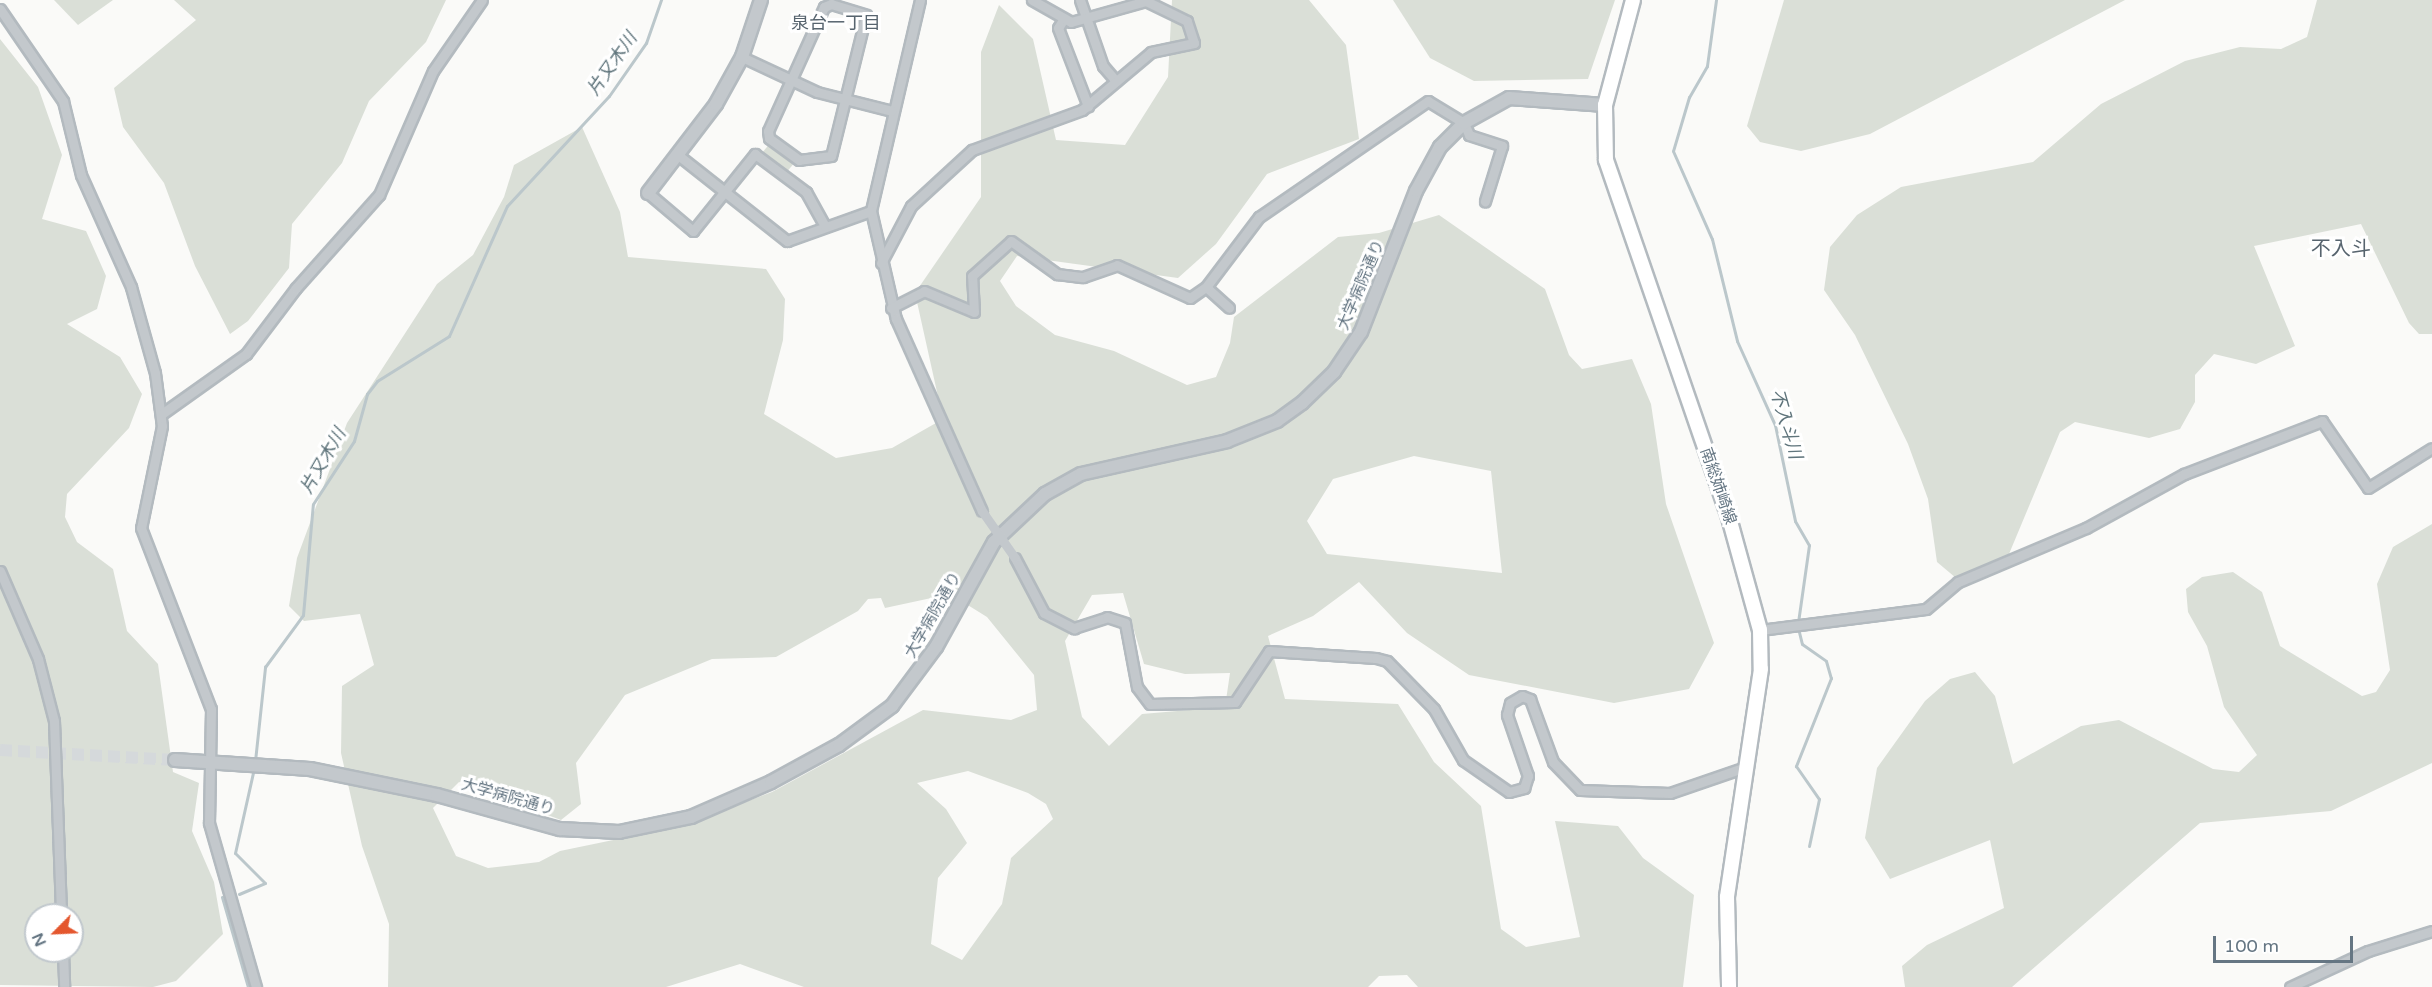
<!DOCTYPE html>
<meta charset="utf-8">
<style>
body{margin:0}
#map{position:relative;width:2432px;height:987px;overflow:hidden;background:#fafaf8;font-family:"Varela Round","Noto Sans JP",sans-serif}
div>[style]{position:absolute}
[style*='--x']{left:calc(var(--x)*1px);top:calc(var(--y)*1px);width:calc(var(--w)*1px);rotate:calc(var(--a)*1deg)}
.green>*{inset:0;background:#dadfd7}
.stream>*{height:3px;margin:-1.5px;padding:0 1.5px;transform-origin:1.5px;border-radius:1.5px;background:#bbc7cb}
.tertiary-tunnel>*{height:12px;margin-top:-6px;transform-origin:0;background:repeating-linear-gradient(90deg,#d5d9db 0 12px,transparent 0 18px)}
.roads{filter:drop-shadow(2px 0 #b3babf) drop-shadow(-2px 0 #b3babf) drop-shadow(0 2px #b3babf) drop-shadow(0 -2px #b3babf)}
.minor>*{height:9px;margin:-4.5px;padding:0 4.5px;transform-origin:4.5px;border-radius:4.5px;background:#c3c8cc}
.tertiary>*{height:12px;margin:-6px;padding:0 6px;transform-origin:6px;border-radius:6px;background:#c3c8cc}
.secondary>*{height:14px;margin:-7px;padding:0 7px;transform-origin:7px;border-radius:7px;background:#fff}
.minor-bridge>*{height:9px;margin:-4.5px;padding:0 4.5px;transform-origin:4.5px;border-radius:4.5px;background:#c3c8cc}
span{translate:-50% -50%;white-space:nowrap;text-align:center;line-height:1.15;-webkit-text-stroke:6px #fff;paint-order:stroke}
.street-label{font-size:16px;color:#657683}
.neighbourhood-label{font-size:18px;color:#57646e}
.water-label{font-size:18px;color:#60757c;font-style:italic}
.quarter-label{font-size:20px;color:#57646e}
.north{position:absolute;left:24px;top:903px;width:60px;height:60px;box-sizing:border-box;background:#fff;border:2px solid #c1c8cd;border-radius:50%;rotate:246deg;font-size:16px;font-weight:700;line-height:24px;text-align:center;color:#657683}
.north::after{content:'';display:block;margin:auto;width:21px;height:27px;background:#e4572e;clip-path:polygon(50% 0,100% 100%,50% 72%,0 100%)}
.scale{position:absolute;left:2213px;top:936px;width:140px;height:27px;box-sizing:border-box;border:3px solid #657683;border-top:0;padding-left:8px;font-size:18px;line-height:21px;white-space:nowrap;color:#657683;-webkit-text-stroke:4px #fff;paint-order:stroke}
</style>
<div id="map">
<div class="green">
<i style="clip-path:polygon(54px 0,113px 0,78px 25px)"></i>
<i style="clip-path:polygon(174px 0,446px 0,426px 42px,369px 101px,342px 163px,292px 224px,289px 268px,248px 321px,230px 334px,195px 266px,164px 183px,123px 127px,114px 88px,196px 20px)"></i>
<i style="clip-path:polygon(evenodd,1172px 0,1309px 0,1346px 45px,1359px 139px,1267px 174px,1216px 244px,1178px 278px,1017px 256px,1000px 281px,1016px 306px,1055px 335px,1114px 351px,1187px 385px,1216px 377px,1230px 343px,1234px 317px,1338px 237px,1379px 233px,1439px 215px,1545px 289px,1569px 355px,1582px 369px,1632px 359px,1651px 404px,1666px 504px,1714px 643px,1689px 689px,1614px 703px,1469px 675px,1407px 633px,1359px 582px,1313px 616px,1268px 636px,1285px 699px,1398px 704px,1434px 762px,1481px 806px,1501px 929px,1526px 947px,1580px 937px,1555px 821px,1618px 826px,1643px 858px,1694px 895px,1683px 987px,1418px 987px,1407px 975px,1379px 976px,1368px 987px,804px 987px,740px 964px,666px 987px,388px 987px,389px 924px,362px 846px,341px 753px,342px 686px,374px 665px,360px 614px,304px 621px,289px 606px,297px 558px,347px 423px,437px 284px,473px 255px,504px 197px,514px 165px,582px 127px,620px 212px,628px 257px,766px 269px,785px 299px,783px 340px,764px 414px,836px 458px,892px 448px,943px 419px,915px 293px,981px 197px,981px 52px,999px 5px,1033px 39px,1056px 140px,1125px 145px,1168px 77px,1172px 0,1414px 456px,1491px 471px,1502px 573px,1327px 554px,1307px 521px,1333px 479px,1414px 456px,1172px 0,1123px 593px,1144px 664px,1185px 674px,1230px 673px,1225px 707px,1142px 714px,1109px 746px,1082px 717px,1065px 641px,1092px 595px,1123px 593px,1172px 0,950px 594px,987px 617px,1034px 675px,1037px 710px,1011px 720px,923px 710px,772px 792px,681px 826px,560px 851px,539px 862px,488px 868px,456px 856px,433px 808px,459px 782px,561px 820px,581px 804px,576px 763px,625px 695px,712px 659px,776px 657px,858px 611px,868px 599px,881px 598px,885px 608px,950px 594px,1172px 0,968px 771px,1028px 793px,1046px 804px,1053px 819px,1011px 858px,1002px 904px,962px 960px,931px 944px,938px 878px,967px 843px,946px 809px,917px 783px,968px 771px)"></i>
<i style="clip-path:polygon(1393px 0,1615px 0,1588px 79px,1474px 81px,1430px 58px)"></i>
<i style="clip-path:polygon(1784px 0,2125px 0,1870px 134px,1801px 151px,1760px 142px,1747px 126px)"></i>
<i style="clip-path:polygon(2317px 0,2432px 0,2432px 334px,2419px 334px,2409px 323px,2361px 224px,2254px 246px,2295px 346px,2256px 364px,2214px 354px,2195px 375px,2195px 402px,2180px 429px,2149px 438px,2075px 422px,2060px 432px,2009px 554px,1989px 575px,1956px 578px,1937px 562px,1928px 499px,1908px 444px,1855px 335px,1824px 290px,1830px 247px,1857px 215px,1901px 187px,2033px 162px,2101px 104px,2185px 61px,2240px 47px,2281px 49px,2307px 37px)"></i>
<i style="clip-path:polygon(evenodd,0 39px,38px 87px,62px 155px,42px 219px,86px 231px,106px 276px,97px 309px,67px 324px,120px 357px,142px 394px,129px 428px,67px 494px,65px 517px,77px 542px,113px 569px,127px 631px,158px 664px,173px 772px,199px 783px,192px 831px,214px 882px,223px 934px,176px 981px,153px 987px,0 985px,0 39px,36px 915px,72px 915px,72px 951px,36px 951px,36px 915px)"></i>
<i style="clip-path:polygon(771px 142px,795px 162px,786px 173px,762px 153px)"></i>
<i style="clip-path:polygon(2432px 524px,2432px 763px,2331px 811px,2200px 823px,2012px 987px,1905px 987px,1902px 966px,1927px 945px,2004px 908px,1990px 840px,1890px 879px,1865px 838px,1877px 768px,1925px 701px,1950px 679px,1975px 672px,1995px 696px,2013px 764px,2081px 726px,2119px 720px,2213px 769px,2239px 772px,2257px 755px,2224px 707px,2207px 646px,2188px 612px,2186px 589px,2202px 577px,2233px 572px,2262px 592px,2280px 646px,2362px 696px,2376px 692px,2390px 670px,2377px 584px,2393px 547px)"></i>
</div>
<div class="stream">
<i style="--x:1716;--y:0;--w:67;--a:97.8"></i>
<i style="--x:1707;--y:66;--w:36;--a:120"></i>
<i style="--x:1689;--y:97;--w:56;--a:106.5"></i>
<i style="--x:1673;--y:151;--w:96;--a:66.1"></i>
<i style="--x:1712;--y:239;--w:105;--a:76.2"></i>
<i style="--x:1737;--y:341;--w:92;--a:65.7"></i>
<i style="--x:1775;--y:425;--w:98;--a:78.2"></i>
<i style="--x:1795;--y:521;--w:28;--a:60"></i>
<i style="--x:1809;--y:545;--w:78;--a:98.1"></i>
<i style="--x:1798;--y:628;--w:16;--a:76"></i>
<i style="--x:1802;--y:644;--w:29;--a:35"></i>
<i style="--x:1826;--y:661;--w:18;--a:74"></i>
<i style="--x:1831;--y:678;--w:95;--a:111.7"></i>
<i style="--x:1796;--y:766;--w:40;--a:55.1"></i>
<i style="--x:1819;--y:799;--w:48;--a:102"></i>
<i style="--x:255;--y:761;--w:95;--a:-83.9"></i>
<i style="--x:265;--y:667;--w:64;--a:-53.8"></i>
<i style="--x:303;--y:615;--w:111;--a:-84.9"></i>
<i style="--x:313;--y:504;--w:75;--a:-56.9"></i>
<i style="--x:354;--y:441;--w:49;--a:-74.5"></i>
<i style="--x:367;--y:394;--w:16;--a:-52"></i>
<i style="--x:377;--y:381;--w:85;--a:-32"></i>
<i style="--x:449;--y:336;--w:142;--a:-66"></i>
<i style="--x:507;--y:206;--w:150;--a:-47.2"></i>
<i style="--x:609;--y:96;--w:65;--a:-55.1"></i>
<i style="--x:646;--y:43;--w:46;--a:-70.8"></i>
<i style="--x:239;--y:894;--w:28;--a:-23"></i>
<i style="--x:265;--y:883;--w:42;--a:-135"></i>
<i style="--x:235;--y:853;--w:87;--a:-77.4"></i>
<i style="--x:222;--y:897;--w:94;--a:73.9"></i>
</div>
<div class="tertiary-tunnel">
<i style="--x:0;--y:750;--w:175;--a:3.3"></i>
</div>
<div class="roads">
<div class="minor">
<i style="--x:920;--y:0;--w:217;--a:103.1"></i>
<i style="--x:871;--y:211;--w:111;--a:77"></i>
<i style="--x:896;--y:319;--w:210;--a:65.9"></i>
<i style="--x:1080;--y:0;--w:70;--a:70.8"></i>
<i style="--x:1103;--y:66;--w:20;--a:49"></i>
<i style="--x:831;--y:4;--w:37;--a:17"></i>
<i style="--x:866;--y:15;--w:145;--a:103.9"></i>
<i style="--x:831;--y:156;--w:32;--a:173"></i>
<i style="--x:799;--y:160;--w:37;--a:-144"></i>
<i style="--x:769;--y:138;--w:7;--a:-98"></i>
<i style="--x:768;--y:131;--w:136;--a:-65.7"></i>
<i style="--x:824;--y:7;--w:8;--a:-23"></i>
<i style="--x:0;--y:9;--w:112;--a:55.6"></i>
<i style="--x:63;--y:101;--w:76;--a:76.3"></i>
<i style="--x:81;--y:175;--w:123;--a:65.9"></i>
<i style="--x:131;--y:287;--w:89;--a:74.4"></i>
<i style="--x:155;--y:373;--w:53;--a:82.5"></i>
<i style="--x:162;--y:426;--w:104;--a:101.6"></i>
<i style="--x:141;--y:528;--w:194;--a:68.9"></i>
<i style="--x:211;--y:709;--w:114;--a:91"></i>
<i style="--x:209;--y:823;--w:171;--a:74"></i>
<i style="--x:1063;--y:20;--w:9;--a:122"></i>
<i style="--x:1058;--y:28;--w:84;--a:69"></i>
<i style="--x:742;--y:57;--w:83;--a:25"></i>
<i style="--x:817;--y:92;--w:77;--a:14.2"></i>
<i style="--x:678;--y:155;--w:139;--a:38.3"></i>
<i style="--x:787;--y:241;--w:89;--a:-19.7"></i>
<i style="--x:648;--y:193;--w:59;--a:40.2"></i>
<i style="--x:693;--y:231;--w:99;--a:-51.2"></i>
<i style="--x:755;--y:154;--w:64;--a:36.7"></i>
<i style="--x:806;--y:192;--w:39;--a:61"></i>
<i style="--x:881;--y:263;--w:64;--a:-62.2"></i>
<i style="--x:911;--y:206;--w:83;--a:-42.6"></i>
<i style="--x:972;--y:150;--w:117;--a:-20"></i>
<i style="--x:1082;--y:110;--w:90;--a:-40"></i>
<i style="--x:1151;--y:52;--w:44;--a:-11.8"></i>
<i style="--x:1194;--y:43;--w:23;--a:-108"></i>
<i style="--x:1187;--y:21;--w:46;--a:-154"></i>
<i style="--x:1146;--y:1;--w:78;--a:164.4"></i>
<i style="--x:1071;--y:22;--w:45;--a:-150.6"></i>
<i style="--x:1206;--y:287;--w:31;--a:42"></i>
<i style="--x:891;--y:308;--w:37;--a:-27"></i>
<i style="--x:924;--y:291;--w:54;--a:22.8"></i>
<i style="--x:974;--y:312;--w:36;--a:-93"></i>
<i style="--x:972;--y:276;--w:52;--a:-41.9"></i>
<i style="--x:1011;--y:241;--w:57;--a:35.7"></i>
<i style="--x:1057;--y:274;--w:26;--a:7"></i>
<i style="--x:1083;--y:277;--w:36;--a:-19"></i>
<i style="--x:1117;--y:265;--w:80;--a:24.3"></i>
<i style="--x:1190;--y:298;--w:19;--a:-35"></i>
<i style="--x:1206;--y:287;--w:88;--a:-52.9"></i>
<i style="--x:1259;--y:217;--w:205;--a:-34.5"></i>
<i style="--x:1428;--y:101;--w:42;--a:31.4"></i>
<i style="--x:1464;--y:123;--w:13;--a:67"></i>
<i style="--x:1469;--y:135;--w:35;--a:18"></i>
<i style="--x:1502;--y:146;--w:58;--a:107.2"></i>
<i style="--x:163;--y:413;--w:102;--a:-35.4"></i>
<i style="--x:246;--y:354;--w:83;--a:-52.9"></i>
<i style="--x:296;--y:288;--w:125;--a:-48.3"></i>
<i style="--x:379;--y:195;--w:135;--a:-66.5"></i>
<i style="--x:433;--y:71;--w:86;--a:-55.4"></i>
<i style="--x:1015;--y:558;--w:62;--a:62.2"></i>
<i style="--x:1044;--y:613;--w:34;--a:27"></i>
<i style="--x:1074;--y:628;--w:35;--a:-18"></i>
<i style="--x:1107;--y:617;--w:19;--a:18"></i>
<i style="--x:1125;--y:623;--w:65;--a:79.4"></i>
<i style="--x:1137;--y:687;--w:21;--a:53"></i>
<i style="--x:1150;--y:704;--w:85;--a:-1.3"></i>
<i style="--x:1235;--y:702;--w:61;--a:-56.3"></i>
<i style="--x:1269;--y:651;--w:107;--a:3.7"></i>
<i style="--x:1376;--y:658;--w:11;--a:15"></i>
<i style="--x:1387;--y:661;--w:67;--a:45.6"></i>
<i style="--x:1434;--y:709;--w:59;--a:60.4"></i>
<i style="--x:1463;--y:760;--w:56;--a:34.8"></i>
<i style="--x:1509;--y:792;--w:16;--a:-15"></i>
<i style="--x:1524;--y:788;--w:13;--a:-72"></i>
<i style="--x:1528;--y:776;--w:65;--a:-109"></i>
<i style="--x:1507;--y:715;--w:12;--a:-76"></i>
<i style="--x:1510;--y:703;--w:14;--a:-30"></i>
<i style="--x:1522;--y:696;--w:9;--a:21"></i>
<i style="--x:1530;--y:699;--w:67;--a:69.9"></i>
<i style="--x:1553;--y:762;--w:39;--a:46"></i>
<i style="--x:1580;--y:790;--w:90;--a:1.9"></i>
<i style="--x:1670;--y:793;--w:80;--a:-18.9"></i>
<i style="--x:0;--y:571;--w:96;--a:66.6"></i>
<i style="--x:38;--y:659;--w:64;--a:75.5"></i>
<i style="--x:54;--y:721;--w:194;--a:87.9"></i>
<i style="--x:1760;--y:630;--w:167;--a:-7.2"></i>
<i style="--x:1926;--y:609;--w:42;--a:-40.2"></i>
<i style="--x:1958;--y:582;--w:139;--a:-22.9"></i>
<i style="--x:2086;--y:528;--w:112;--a:-28.9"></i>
<i style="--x:2184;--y:474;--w:148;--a:-21"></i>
<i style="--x:2322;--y:421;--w:81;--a:55.5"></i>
<i style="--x:2368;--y:488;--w:75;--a:-32"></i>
<i style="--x:63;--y:951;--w:36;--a:88"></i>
<i style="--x:2290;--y:987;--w:86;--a:-24.8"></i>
<i style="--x:2368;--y:951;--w:67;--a:-17.4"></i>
</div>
<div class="tertiary">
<i style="--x:648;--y:193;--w:112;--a:-52.6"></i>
<i style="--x:716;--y:104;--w:54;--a:-61"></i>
<i style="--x:742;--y:57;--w:60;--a:-71.6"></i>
<i style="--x:175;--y:760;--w:135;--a:3.8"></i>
<i style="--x:310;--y:769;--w:130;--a:11.6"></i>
<i style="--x:437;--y:795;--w:128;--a:15.5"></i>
<i style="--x:560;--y:829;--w:59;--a:2.9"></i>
<i style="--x:619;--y:832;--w:74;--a:-11.8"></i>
<i style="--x:691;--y:817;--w:87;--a:-23.6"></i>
<i style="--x:771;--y:782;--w:77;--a:-28.6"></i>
<i style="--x:839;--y:745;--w:66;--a:-36.3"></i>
<i style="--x:892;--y:706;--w:74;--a:-53.3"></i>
<i style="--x:936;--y:647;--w:120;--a:-61.1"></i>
<i style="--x:994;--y:542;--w:70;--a:-43.3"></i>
<i style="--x:1045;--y:494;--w:41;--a:-29.1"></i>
<i style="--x:1081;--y:474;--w:150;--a:-12.7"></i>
<i style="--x:1227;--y:441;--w:54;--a:-21.8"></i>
<i style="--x:1277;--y:421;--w:31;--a:-36"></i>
<i style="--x:1302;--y:403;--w:45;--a:-44.1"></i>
<i style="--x:1334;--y:372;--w:48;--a:-56"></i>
<i style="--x:1361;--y:332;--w:151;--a:-68.7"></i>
<i style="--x:1416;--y:191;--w:50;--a:-61.4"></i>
<i style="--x:1440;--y:147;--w:34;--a:-45"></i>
<i style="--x:1464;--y:123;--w:51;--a:-29.1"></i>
<i style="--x:1509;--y:98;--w:96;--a:4.2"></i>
</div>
<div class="secondary">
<i style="--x:1633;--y:0;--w:109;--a:104.9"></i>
<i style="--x:1605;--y:105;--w:55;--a:89"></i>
<i style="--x:1606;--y:160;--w:374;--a:71"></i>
<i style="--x:1728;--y:514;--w:120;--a:74.6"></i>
<i style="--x:1760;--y:630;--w:39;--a:89"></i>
<i style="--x:1761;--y:669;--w:231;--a:98.5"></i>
<i style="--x:1727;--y:897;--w:90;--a:88.7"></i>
</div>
</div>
<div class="minor-bridge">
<i style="--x:982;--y:511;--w:57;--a:54.9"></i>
</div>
<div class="street-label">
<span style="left:1361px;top:285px;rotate:-67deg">大学病院通り</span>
<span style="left:1718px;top:486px;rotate:71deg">南総姉崎線</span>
<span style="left:933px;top:615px;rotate:-60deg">大学病院通り</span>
<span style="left:508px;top:797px;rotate:16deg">大学病院通り</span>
</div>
<div class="neighbourhood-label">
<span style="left:836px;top:23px">泉台一丁目</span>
</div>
<div class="water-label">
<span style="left:612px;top:64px;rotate:-55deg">片又木川</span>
<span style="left:1786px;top:424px;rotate:74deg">不入斗川</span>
<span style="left:323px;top:461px;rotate:-60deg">片又木川</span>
</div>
<div class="quarter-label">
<span style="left:2341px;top:249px">不入斗</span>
</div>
<div class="north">N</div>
<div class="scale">100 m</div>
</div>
